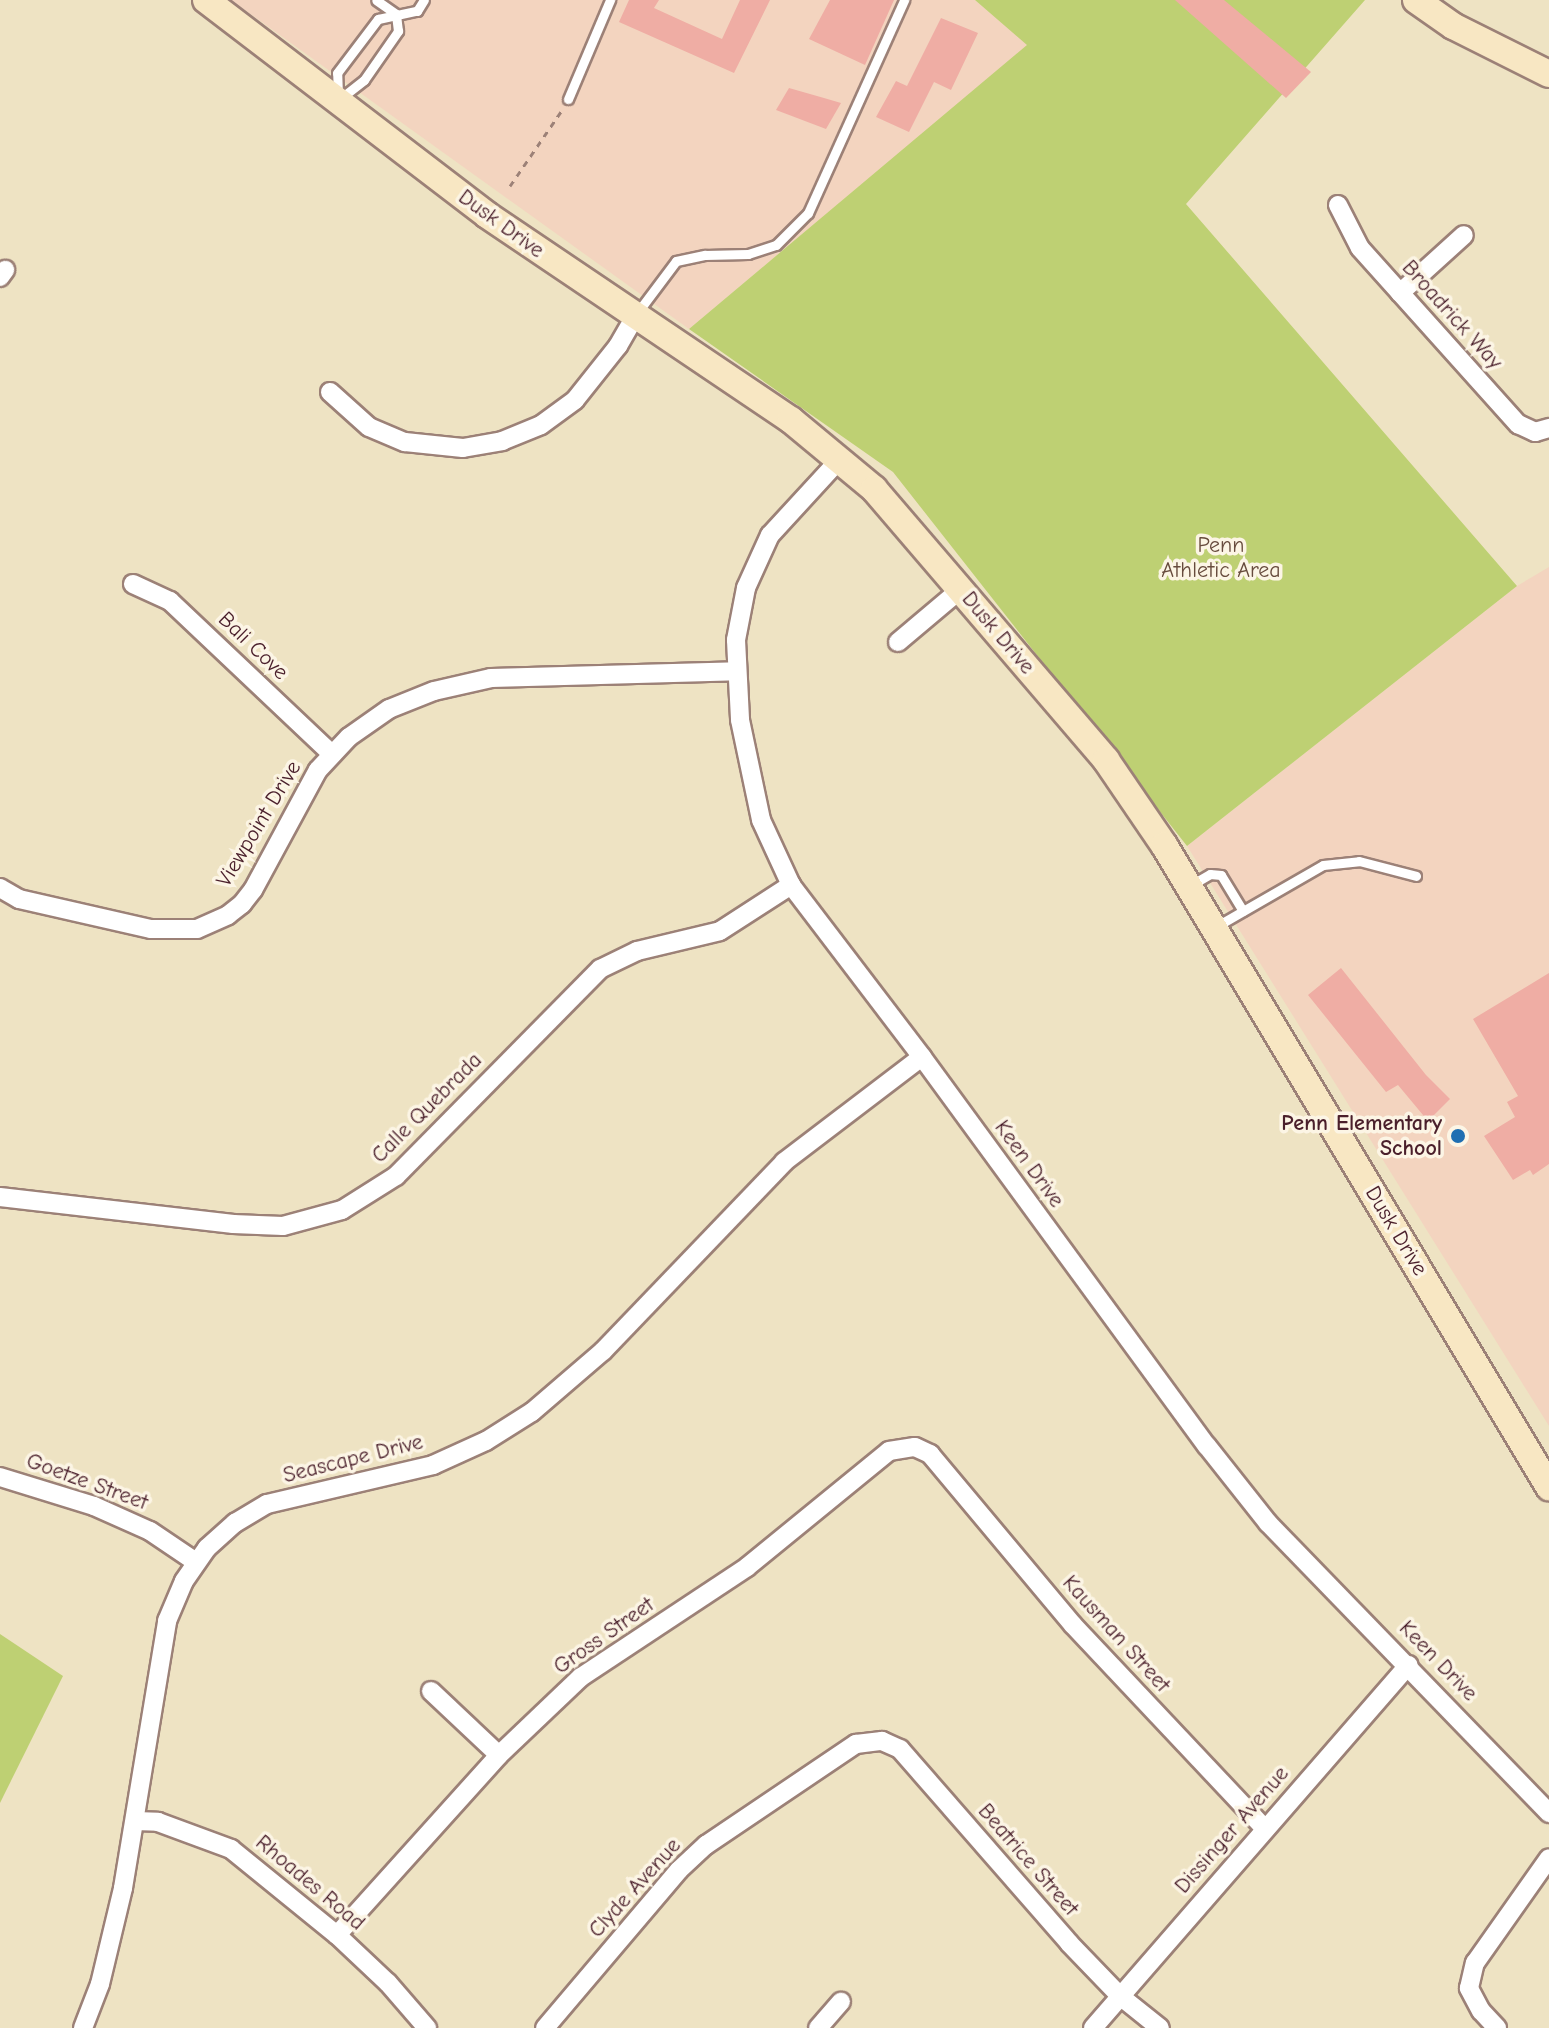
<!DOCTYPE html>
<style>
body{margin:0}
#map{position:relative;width:1549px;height:2028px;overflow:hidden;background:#eee3c3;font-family:"Comic Neue",sans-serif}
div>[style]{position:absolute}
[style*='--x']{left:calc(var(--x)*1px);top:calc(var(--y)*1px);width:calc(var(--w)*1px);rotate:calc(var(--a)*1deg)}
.built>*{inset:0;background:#f3d4bf}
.green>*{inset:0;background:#bed073}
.building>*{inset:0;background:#efada4}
.path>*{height:3px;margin-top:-1.5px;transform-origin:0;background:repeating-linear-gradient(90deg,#9c8177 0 6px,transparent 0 12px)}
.roads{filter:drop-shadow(2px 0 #9c8177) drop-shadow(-2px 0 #9c8177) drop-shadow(0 2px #9c8177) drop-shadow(0 -2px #9c8177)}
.lane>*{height:9px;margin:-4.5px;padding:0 4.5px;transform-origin:4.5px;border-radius:4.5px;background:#fff}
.street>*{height:18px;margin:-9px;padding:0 9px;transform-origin:9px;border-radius:9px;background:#fff}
.secondary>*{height:26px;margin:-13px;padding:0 13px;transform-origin:13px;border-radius:13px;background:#f8e7c3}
.dots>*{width:22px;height:22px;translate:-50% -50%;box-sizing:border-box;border:4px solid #fcf5e5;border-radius:50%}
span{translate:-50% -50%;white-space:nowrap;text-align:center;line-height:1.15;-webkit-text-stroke:7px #fcf5e5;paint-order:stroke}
.street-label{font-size:22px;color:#4a1f2b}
.park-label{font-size:22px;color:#674b3d}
.poi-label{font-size:22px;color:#4a1f2b;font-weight:700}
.right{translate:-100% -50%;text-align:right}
</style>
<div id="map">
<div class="built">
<i style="clip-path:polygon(231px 0,975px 0,1028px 45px,689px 329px)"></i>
<i style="clip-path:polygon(1549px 567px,1549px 1426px,1187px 846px,1517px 586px)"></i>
</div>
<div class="green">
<i style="clip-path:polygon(975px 0,1365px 0,1186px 204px,1517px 586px,1187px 846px,893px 472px,689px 329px,1027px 45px)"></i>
<i style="clip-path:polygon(0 1634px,63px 1676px,0 1803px)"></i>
</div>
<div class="building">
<i style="clip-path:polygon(629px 0,659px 0,654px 8px,722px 39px,740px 0,770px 0,734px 73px,619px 22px)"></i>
<i style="clip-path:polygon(830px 0,894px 0,865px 65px,809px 39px)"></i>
<i style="clip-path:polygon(1175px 0,1224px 0,1311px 72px,1286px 98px)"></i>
<i style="clip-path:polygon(941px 18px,978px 33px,951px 90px,934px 82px,909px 132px,876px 117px,896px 81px,907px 86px)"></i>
<i style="clip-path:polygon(789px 88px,824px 98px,841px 103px,826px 129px,776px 110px)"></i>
<i style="clip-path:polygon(1341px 968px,1426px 1075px,1450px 1099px,1428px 1121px,1398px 1085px,1386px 1092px,1308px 995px)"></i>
<i style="clip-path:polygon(1549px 973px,1549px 1164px,1533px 1175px,1530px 1170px,1513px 1180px,1484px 1136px,1515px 1117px,1507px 1102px,1518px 1096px,1473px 1019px)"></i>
</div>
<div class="path">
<i style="--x:510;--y:186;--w:92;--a:-55.6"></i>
</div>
<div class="roads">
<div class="lane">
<i style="--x:338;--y:96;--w:23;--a:-92"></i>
<i style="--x:337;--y:73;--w:68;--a:-52.8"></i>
<i style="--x:378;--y:19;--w:40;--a:-12"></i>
<i style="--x:417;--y:11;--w:13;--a:-58"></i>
<i style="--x:341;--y:98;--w:29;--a:-38"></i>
<i style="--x:364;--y:80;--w:60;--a:-55.2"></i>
<i style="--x:398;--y:31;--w:17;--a:-97"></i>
<i style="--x:396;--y:14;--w:24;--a:-145"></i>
<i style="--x:568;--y:99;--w:108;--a:-67"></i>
<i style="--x:637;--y:313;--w:65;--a:-53.1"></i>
<i style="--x:676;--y:261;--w:30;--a:-12"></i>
<i style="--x:705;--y:255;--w:43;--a:-1.3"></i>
<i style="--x:748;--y:254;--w:29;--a:-18"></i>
<i style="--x:776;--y:245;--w:45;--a:-45"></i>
<i style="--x:808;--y:213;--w:234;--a:-65.7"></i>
<i style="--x:1191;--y:885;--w:22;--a:-30"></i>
<i style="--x:1210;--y:874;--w:11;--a:5"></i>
<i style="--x:1221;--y:875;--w:42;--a:58.6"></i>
<i style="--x:1217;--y:926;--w:122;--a:-29.9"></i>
<i style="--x:1323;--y:865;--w:36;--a:-6"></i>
<i style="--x:1359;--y:861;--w:59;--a:14.7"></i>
</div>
<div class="street">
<i style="--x:1338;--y:205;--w:48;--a:62.9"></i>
<i style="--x:1360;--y:248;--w:237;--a:48.1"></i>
<i style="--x:1518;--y:424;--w:19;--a:25"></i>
<i style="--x:1535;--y:432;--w:15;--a:-16"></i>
<i style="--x:0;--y:277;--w:9;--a:-54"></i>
<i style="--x:1400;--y:293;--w:86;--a:-42.2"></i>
<i style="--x:330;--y:392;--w:52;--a:41.9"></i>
<i style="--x:369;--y:427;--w:39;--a:23"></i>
<i style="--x:405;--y:442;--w:58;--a:5.9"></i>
<i style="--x:463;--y:448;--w:40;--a:-10"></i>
<i style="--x:502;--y:441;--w:42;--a:-22.3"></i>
<i style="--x:541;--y:425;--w:42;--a:-36.3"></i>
<i style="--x:575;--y:400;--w:69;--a:-51.5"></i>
<i style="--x:618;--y:346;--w:34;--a:-60"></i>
<i style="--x:840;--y:459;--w:103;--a:132.6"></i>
<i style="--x:770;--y:535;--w:58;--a:114.4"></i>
<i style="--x:746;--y:588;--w:53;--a:100.9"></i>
<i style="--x:736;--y:640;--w:80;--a:87.1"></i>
<i style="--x:740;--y:720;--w:102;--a:78.1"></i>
<i style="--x:761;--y:820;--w:72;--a:65.2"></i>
<i style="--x:791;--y:885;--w:216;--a:52.7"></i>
<i style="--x:922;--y:1057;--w:482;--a:53.8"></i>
<i style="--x:1207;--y:1446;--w:98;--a:51.6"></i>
<i style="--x:1268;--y:1523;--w:404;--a:45.9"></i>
<i style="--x:133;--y:584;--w:41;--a:24.7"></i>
<i style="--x:170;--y:601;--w:223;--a:43.4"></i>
<i style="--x:898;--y:642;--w:82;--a:-40.1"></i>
<i style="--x:0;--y:888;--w:22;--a:30"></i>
<i style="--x:19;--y:899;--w:135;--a:12.8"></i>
<i style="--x:151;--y:929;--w:46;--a:0"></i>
<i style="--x:197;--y:929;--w:34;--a:-24"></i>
<i style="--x:228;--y:915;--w:18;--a:-38"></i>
<i style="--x:242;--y:904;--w:18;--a:-52"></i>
<i style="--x:253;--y:890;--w:136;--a:-61.6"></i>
<i style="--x:318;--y:770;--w:45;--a:-46.8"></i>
<i style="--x:349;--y:737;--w:49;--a:-35"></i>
<i style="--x:389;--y:709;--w:48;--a:-21.8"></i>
<i style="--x:434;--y:691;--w:58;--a:-12.8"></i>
<i style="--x:491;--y:678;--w:246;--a:-1.6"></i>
<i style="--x:0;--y:1197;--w:235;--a:6.6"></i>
<i style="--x:233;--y:1224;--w:50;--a:2.3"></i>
<i style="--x:283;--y:1226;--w:61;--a:-15.2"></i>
<i style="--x:342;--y:1210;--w:64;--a:-32.2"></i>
<i style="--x:396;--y:1176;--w:291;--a:-45.4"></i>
<i style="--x:600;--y:969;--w:41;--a:-25.9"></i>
<i style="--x:637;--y:951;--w:85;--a:-13.5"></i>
<i style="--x:720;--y:931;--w:85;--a:-32.9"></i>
<i style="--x:0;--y:1477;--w:98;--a:17.1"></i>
<i style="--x:94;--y:1506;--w:61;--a:24.1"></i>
<i style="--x:150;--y:1531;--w:55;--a:34"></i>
<i style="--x:431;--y:1691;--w:93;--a:43.3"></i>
<i style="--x:135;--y:1821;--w:23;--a:2"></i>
<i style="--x:158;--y:1822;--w:78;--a:20.3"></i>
<i style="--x:231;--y:1849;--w:136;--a:39.1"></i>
<i style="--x:337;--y:1935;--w:70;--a:43.3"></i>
<i style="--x:388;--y:1983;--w:60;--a:49.1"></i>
<i style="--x:337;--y:1935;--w:242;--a:-48"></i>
<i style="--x:499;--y:1755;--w:113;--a:-43.6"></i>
<i style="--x:581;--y:1677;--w:199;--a:-33.5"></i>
<i style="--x:747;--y:1567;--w:183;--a:-39.2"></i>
<i style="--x:889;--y:1451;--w:26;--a:-9"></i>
<i style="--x:915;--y:1447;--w:17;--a:25"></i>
<i style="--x:930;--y:1454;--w:223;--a:50.1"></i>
<i style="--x:1073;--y:1625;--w:280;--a:46.7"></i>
<i style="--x:83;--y:2028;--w:47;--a:-68.9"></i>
<i style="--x:100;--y:1984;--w:99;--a:-76.5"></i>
<i style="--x:123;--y:1888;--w:271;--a:-80.6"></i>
<i style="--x:167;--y:1621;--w:43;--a:-67"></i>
<i style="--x:184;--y:1581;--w:40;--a:-55.1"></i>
<i style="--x:207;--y:1548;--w:38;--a:-42"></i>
<i style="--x:235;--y:1523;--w:37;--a:-31"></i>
<i style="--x:267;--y:1504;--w:171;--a:-13.2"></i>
<i style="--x:433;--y:1465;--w:58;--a:-24.4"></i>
<i style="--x:486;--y:1441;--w:54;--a:-32.2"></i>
<i style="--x:532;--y:1412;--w:94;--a:-40.7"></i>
<i style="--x:603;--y:1351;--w:262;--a:-46.2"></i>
<i style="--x:784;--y:1162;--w:173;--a:-37.3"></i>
<i style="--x:545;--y:2028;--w:207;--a:-49.7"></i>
<i style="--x:679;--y:1870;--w:37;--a:-43"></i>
<i style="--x:706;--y:1845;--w:181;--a:-34"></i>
<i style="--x:856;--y:1744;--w:26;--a:-7"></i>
<i style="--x:882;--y:1741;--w:20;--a:24"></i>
<i style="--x:900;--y:1749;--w:257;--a:48.9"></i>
<i style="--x:1069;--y:1943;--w:74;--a:46.1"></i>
<i style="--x:1120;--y:1996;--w:51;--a:38.7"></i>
<i style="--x:818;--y:2028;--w:35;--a:-49"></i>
<i style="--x:1093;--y:2028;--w:481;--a:-49"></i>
<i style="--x:1497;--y:2028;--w:23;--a:-133"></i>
<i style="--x:1481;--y:2011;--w:26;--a:-118"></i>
<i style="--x:1469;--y:1988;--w:26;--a:-77"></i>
<i style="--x:1475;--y:1963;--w:128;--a:-54.8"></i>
</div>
<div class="secondary">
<i style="--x:206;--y:0;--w:354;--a:37.4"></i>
<i style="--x:487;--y:215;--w:367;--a:34"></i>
<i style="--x:791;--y:420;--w:108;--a:39.7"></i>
<i style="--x:874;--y:489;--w:357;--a:49.4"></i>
<i style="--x:1106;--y:760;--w:103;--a:55.7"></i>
<i style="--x:1164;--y:845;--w:749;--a:59.05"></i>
<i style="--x:1416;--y:0;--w:45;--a:35.1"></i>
<i style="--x:1453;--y:26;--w:107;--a:26.6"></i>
</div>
</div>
<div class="dots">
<i style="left:1458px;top:1136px;background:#1f6fb2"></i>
</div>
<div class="street-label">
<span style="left:501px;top:224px;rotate:36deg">Dusk Drive</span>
<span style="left:1452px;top:315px;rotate:48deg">Broadrick Way</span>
<span style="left:998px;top:633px;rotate:50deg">Dusk Drive</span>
<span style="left:253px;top:646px;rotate:44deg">Bali Cove</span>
<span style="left:259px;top:824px;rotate:-59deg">Viewpoint Drive</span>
<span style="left:427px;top:1108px;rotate:-45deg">Calle Quebrada</span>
<span style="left:1029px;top:1164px;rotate:54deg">Keen Drive</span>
<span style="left:1396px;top:1231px;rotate:59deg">Dusk Drive</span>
<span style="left:353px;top:1459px;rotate:-14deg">Seascape Drive</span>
<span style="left:87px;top:1482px;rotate:20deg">Goetze Street</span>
<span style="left:1116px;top:1634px;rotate:48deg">Kausman Street</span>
<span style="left:604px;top:1636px;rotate:-35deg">Gross Street</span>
<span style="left:1438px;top:1661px;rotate:46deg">Keen Drive</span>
<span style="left:1232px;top:1830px;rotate:-49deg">Dissinger Avenue</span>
<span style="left:1028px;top:1860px;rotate:49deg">Beatrice Street</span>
<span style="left:310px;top:1883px;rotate:40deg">Rhoades Road</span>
<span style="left:635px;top:1888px;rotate:-48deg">Clyde Avenue</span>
</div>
<div class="park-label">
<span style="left:1221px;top:558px">Penn<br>Athletic Area</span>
</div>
<div class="poi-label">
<span class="right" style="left:1442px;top:1136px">Penn Elementary<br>School</span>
</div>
</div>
